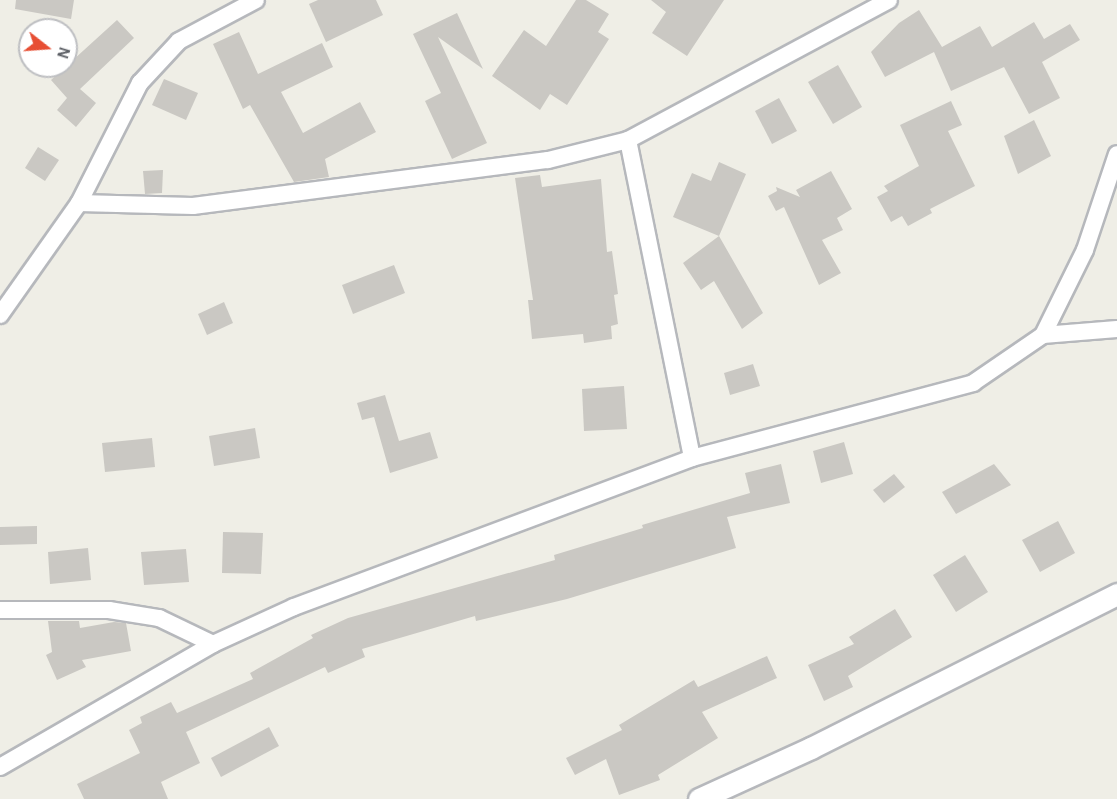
<!DOCTYPE html>
<style>
body{margin:0}
#map{position:relative;width:1117px;height:799px;overflow:hidden;background:#efeee6;font-family:"Alegreya Sans",sans-serif}
div>[style]{position:absolute}
[style*='--x']{left:calc(var(--x)*1px);top:calc(var(--y)*1px);width:calc(var(--w)*1px);rotate:calc(var(--a)*1deg)}
.building>*{inset:0;background:#cac8c3}
.roads{filter:drop-shadow(2px 0 #b6b8bc) drop-shadow(-2px 0 #b6b8bc) drop-shadow(0 2px #b6b8bc) drop-shadow(0 -2px #b6b8bc)}
.minor>*{height:16px;margin:-8px;padding:0 8px;transform-origin:8px;border-radius:8px;background:#fff}
.tertiary>*{height:21px;margin:-10.5px;padding:0 10.5px;transform-origin:10.5px;border-radius:10.5px;background:#fff}
span{translate:-50% -50%;white-space:nowrap;text-align:center;line-height:1.15;-webkit-text-stroke:5px #fff;paint-order:stroke}
.north{position:absolute;left:18px;top:18px;width:60px;height:60px;box-sizing:border-box;background:#fff;border:2px solid #bebfc2;border-radius:50%;rotate:107deg;font-size:16px;font-weight:700;line-height:24px;text-align:center;color:#5d6066}
.north::after{content:'';display:block;margin:auto;width:21px;height:27px;background:#e74f34;clip-path:polygon(50% 0,100% 100%,50% 72%,0 100%)}
</style>
<div id="map">
<div class="building">
<i style="clip-path:polygon(16px 0,74px 0,71px 19px,15px 9px)"></i>
<i style="clip-path:polygon(318px 0,376px 0,383px 15px,326px 42px,309px 4px)"></i>
<i style="clip-path:polygon(576px 0,586px 0,609px 14px,598px 32px,609px 39px,567px 105px,550px 94px,540px 110px,492px 76px,524px 30px,546px 46px)"></i>
<i style="clip-path:polygon(651px 0,724px 0,687px 56px,652px 33px,666px 12px)"></i>
<i style="clip-path:polygon(919px 10px,942px 47px,980px 26px,992px 47px,1034px 22px,1044px 39px,1070px 24px,1080px 40px,1042px 62px,1060px 98px,1029px 114px,1004px 67px,951px 91px,934px 52px,885px 77px,871px 52px,899px 23px)"></i>
<i style="clip-path:polygon(457px 13px,483px 69px,438px 37px,487px 143px,452px 159px,425px 101px,441px 93px,413px 34px)"></i>
<i style="clip-path:polygon(117px 20px,134px 38px,80px 89px,96px 103px,76px 127px,57px 110px,67px 98px,51px 80px)"></i>
<i style="clip-path:polygon(239px 32px,258px 74px,322px 43px,333px 67px,281px 92px,303px 133px,360px 102px,376px 132px,325px 159px,329px 177px,294px 182px,250px 105px,243px 109px,213px 44px)"></i>
<i style="clip-path:polygon(838px 65px,862px 107px,833px 124px,808px 82px)"></i>
<i style="clip-path:polygon(164px 79px,198px 93px,186px 120px,152px 105px)"></i>
<i style="clip-path:polygon(779px 98px,797px 131px,772px 144px,755px 111px)"></i>
<i style="clip-path:polygon(951px 101px,962px 125px,948px 131px,975px 186px,930px 209px,932px 213px,908px 226px,902px 216px,891px 222px,877px 197px,888px 191px,884px 186px,919px 166px,900px 125px)"></i>
<i style="clip-path:polygon(1034px 120px,1051px 156px,1018px 174px,1004px 136px)"></i>
<i style="clip-path:polygon(38px 147px,59px 160px,45px 181px,25px 168px)"></i>
<i style="clip-path:polygon(719px 162px,746px 174px,719px 236px,673px 217px,692px 173px,711px 181px)"></i>
<i style="clip-path:polygon(163px 170px,162px 193px,145px 194px,143px 171px)"></i>
<i style="clip-path:polygon(831px 171px,852px 209px,837px 218px,843px 230px,822px 240px,841px 273px,819px 285px,784px 207px,776px 211px,768px 196px,777px 191px,776px 187px,800px 197px,796px 190px)"></i>
<i style="clip-path:polygon(540px 175px,542px 187px,601px 179px,607px 252px,612px 251px,618px 294px,614px 295px,618px 324px,611px 326px,612px 339px,584px 343px,583px 334px,532px 339px,528px 300px,533px 300px,515px 178px)"></i>
<i style="clip-path:polygon(719px 236px,763px 313px,742px 329px,714px 281px,701px 290px,683px 263px)"></i>
<i style="clip-path:polygon(394px 265px,405px 293px,353px 314px,342px 285px)"></i>
<i style="clip-path:polygon(224px 302px,233px 323px,207px 335px,198px 314px)"></i>
<i style="clip-path:polygon(753px 364px,760px 386px,730px 395px,724px 373px)"></i>
<i style="clip-path:polygon(624px 386px,627px 429px,584px 431px,582px 389px)"></i>
<i style="clip-path:polygon(385px 395px,399px 441px,430px 432px,438px 458px,390px 473px,374px 417px,362px 420px,357px 403px)"></i>
<i style="clip-path:polygon(255px 428px,260px 458px,214px 466px,209px 436px)"></i>
<i style="clip-path:polygon(152px 438px,155px 467px,105px 472px,102px 443px)"></i>
<i style="clip-path:polygon(844px 442px,853px 474px,821px 483px,813px 451px)"></i>
<i style="clip-path:polygon(781px 464px,790px 503px,727px 517px,736px 548px,567px 599px,476px 621px,475px 616px,362px 649px,365px 657px,328px 673px,325px 667px,186px 732px,200px 763px,161px 782px,168px 799px,84px 799px,77px 784px,140px 753px,129px 730px,142px 723px,140px 717px,171px 702px,177px 713px,253px 679px,250px 673px,313px 638px,311px 635px,348px 618px,555px 560px,554px 555px,643px 528px,642px 525px,750px 493px,745px 473px)"></i>
<i style="clip-path:polygon(994px 464px,1011px 485px,956px 514px,942px 492px)"></i>
<i style="clip-path:polygon(894px 474px,905px 487px,884px 503px,873px 490px)"></i>
<i style="clip-path:polygon(1058px 521px,1075px 553px,1040px 572px,1022px 540px)"></i>
<i style="clip-path:polygon(37px 526px,37px 544px,0 545px,0 527px)"></i>
<i style="clip-path:polygon(223px 532px,263px 533px,261px 574px,222px 573px)"></i>
<i style="clip-path:polygon(88px 548px,91px 580px,50px 584px,48px 552px)"></i>
<i style="clip-path:polygon(186px 549px,189px 582px,144px 585px,141px 552px)"></i>
<i style="clip-path:polygon(965px 555px,988px 592px,956px 612px,933px 575px)"></i>
<i style="clip-path:polygon(895px 609px,912px 637px,848px 676px,853px 687px,824px 701px,808px 665px,854px 644px,849px 637px)"></i>
<i style="clip-path:polygon(48px 621px,79px 621px,80px 628px,114px 622px,126px 623px,131px 651px,82px 660px,86px 667px,57px 680px,46px 655px,52px 652px)"></i>
<i style="clip-path:polygon(767px 656px,777px 678px,702px 712px,718px 738px,658px 775px,660px 780px,619px 795px,606px 759px,575px 775px,566px 758px,622px 730px,619px 725px,694px 680px,698px 687px)"></i>
<i style="clip-path:polygon(269px 727px,279px 746px,221px 777px,211px 758px)"></i>
</div>
<div class="roads">
<div class="minor">
<i style="--x:628;--y:140;--w:324;--a:78.6"></i>
<i style="--x:79;--y:203;--w:114;--a:1.5"></i>
<i style="--x:193;--y:206;--w:358;--a:-7.4"></i>
<i style="--x:548;--y:160;--w:82;--a:-14"></i>
<i style="--x:628;--y:140;--w:296;--a:-28.2"></i>
<i style="--x:0;--y:315;--w:137;--a:-54.8"></i>
<i style="--x:79;--y:203;--w:135;--a:-63.1"></i>
<i style="--x:140;--y:83;--w:57;--a:-47.1"></i>
<i style="--x:179;--y:41;--w:87;--a:-28"></i>
<i style="--x:1043;--y:335;--w:95;--a:-63.7"></i>
<i style="--x:1085;--y:250;--w:101;--a:-71.6"></i>
<i style="--x:0;--y:610;--w:109;--a:0"></i>
<i style="--x:109;--y:610;--w:51;--a:9.1"></i>
<i style="--x:159;--y:618;--w:60;--a:25.7"></i>
<i style="--x:0;--y:767;--w:246;--a:-30"></i>
<i style="--x:213;--y:644;--w:89;--a:-24.6"></i>
<i style="--x:294;--y:607;--w:425;--a:-20.5"></i>
<i style="--x:692;--y:458;--w:291;--a:-14.9"></i>
<i style="--x:973;--y:383;--w:85;--a:-34.4"></i>
<i style="--x:1043;--y:335;--w:74;--a:-4.6"></i>
</div>
<div class="tertiary">
<i style="--x:699;--y:799;--w:123;--a:-24.5"></i>
<i style="--x:811;--y:748;--w:343;--a:-26.7"></i>
</div>
</div>
<div class="north">N</div>
</div>
